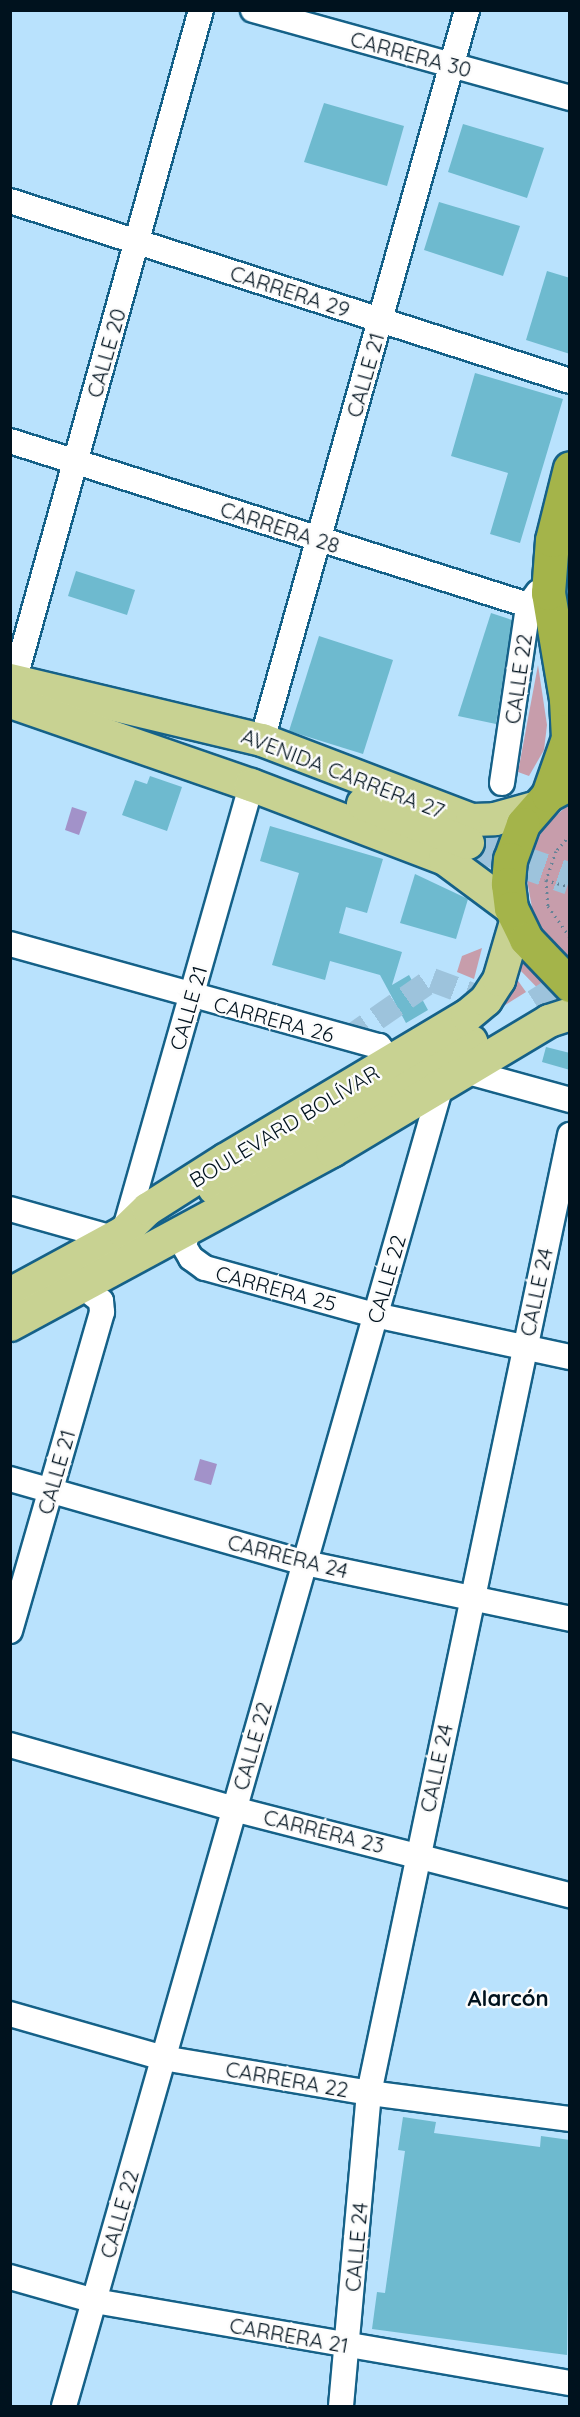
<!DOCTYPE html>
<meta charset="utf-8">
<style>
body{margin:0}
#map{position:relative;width:580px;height:2417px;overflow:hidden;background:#b9e2fd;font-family:Quicksand,sans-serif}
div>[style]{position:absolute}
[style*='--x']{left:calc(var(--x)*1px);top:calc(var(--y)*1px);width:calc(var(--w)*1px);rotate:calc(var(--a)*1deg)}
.green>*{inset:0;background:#c79dab}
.water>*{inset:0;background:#a292c9}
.building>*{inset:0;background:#6ebacf}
.minor-tunnel>*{height:24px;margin-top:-12px;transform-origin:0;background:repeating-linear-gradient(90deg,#9dc3dc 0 24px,transparent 0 36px)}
.major-tunnel>*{height:32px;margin-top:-16px;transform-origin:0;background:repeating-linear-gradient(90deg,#9dc3dc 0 32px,transparent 0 48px)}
.path>*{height:3px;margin-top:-1.5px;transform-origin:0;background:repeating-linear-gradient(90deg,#658397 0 1.5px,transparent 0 6px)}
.roads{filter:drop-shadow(2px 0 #156188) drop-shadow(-2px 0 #156188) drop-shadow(0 2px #156188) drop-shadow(0 -2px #156188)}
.minor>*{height:24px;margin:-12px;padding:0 12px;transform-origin:12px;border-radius:12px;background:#fff}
.major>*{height:32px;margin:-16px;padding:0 16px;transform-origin:16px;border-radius:16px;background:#c8d292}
.highway>*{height:33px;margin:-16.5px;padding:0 16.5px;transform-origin:16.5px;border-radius:16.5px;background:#a4b44a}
span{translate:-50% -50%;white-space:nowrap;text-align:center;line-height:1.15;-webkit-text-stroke:5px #fcfcfc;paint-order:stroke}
.street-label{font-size:21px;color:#00121e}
.neighbourhood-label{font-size:22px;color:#00121e;font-weight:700}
.frame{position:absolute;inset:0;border:12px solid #00121e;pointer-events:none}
</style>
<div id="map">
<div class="green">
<i style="clip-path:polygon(538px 665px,547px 725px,544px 750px,529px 776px,518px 772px)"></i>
<i style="clip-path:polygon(569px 804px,569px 961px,551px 943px,533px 913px,527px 880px,532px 848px,546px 825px)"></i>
<i style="clip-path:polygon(482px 948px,474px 979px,457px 972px,462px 956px)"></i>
<i style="clip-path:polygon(522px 960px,541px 979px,569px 1003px,557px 1008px,519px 969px)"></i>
<i style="clip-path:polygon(516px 978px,526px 992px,473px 1025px,506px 995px)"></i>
</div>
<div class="water">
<i style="clip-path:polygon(72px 807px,87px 812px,79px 835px,65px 830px)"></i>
<i style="clip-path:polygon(200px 1459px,217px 1464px,211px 1485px,194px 1480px)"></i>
</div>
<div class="building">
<i style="clip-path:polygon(324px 103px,404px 126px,387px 186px,304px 162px)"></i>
<i style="clip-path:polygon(463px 124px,544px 148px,527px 198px,448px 172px)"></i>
<i style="clip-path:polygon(439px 202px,520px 226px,503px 276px,424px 250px)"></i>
<i style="clip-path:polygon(547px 271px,570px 278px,570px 354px,526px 340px)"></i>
<i style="clip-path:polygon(475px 373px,563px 399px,520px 543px,490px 534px,508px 473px,451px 456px)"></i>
<i style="clip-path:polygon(76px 571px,135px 590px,127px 615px,68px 596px)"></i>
<i style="clip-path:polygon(491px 613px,512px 620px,496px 724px,458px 716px)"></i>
<i style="clip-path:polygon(319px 636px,393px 660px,363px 754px,289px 731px)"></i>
<i style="clip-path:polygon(150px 776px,182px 787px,167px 831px,122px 815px,135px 780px,147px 784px)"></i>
<i style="clip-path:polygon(270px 826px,383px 859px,367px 913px,346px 907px,339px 933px,402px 952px,392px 985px,409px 975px,428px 1010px,406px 1023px,380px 975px,330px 961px,325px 980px,272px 965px,299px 873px,260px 861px)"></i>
<i style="clip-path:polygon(415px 874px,468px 899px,456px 939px,400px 923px)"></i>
<i style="clip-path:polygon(546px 1047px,570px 1053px,570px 1070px,542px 1062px)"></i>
<i style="clip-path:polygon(403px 2117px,436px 2122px,434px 2133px,540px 2147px,541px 2136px,570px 2140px,567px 2355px,372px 2329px,377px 2292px,385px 2293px,405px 2151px,398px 2150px)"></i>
</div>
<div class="minor-tunnel">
<i style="--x:347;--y:1039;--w:103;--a:-34.8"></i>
<i style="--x:432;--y:980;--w:58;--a:20.3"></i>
</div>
<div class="major-tunnel">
<i style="--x:570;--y:570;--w:47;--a:90"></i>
<i style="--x:468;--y:843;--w:108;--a:19.4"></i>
<i style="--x:536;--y:1005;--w:40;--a:-32"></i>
</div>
<div class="path">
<i style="--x:570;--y:835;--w:21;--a:131"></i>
<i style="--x:556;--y:851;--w:31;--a:109"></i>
<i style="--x:546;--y:880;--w:26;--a:86"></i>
<i style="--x:548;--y:906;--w:39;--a:55"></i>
<i style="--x:546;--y:880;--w:25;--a:16"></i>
</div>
<div class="roads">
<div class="minor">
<i style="--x:253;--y:10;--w:329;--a:15.5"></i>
<i style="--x:10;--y:201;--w:588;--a:17.82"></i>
<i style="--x:10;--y:441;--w:566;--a:17.57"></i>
<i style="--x:10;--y:696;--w:712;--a:-74.44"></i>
<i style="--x:262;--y:740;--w:758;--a:-74.31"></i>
<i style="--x:502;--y:783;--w:179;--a:-81.6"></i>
<i style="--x:528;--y:606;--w:17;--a:-54"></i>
<i style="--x:10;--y:944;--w:383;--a:15.5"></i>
<i style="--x:379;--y:1046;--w:20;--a:53"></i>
<i style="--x:465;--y:1071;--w:109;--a:15.4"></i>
<i style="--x:10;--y:1209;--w:107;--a:15.7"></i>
<i style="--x:188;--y:1230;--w:16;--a:104"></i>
<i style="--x:184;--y:1246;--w:14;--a:60"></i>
<i style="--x:191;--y:1258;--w:17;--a:36"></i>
<i style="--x:205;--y:1268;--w:176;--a:15.5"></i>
<i style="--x:375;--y:1315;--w:199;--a:12.2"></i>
<i style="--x:124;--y:1232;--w:465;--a:-74.1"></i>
<i style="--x:10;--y:1479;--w:307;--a:15.9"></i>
<i style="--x:305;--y:1563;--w:271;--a:11.9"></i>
<i style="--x:10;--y:1631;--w:332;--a:-73.9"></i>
<i style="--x:102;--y:1312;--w:11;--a:-95"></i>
<i style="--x:101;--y:1301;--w:24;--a:-142"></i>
<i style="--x:10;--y:1745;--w:233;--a:15.9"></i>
<i style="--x:234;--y:1809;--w:347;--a:14.4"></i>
<i style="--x:10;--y:2014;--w:159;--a:16"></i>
<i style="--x:163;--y:2058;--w:209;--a:9.6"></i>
<i style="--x:369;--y:2093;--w:203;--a:7.4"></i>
<i style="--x:10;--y:2277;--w:88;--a:15.8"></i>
<i style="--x:95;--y:2301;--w:482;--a:9.8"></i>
<i style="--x:64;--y:2406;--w:1373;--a:-74.06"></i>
<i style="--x:341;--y:2406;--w:314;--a:-84.9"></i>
<i style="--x:369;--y:2093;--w:979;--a:-78.15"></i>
</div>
<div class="major">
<i style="--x:10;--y:680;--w:259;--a:13.4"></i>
<i style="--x:262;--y:740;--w:225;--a:20.9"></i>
<i style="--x:472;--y:820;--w:23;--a:-2"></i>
<i style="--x:495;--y:819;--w:41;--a:-15.8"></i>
<i style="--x:11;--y:702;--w:254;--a:19.1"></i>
<i style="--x:251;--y:785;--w:208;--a:20.9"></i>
<i style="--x:445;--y:859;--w:82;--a:36.6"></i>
<i style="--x:363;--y:804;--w:112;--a:20.4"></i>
<i style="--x:214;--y:1188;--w:296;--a:-29.6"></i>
<i style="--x:10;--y:1294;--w:130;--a:-28.5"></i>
<i style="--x:124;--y:1232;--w:33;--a:-44"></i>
<i style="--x:148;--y:1209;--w:91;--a:-32.5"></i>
<i style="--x:225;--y:1160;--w:282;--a:-30.8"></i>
<i style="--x:467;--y:1016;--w:25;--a:-40"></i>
<i style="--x:486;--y:1000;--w:24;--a:-57"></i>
<i style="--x:499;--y:980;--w:60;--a:-73.7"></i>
<i style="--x:10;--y:1325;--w:366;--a:-28.4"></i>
<i style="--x:332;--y:1151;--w:253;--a:-30.9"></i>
<i style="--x:549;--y:1021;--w:22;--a:-18"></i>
</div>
<div class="highway">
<i style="--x:566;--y:785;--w:21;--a:151"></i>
<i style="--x:548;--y:795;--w:38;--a:131"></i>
<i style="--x:523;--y:824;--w:37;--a:110"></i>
<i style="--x:510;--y:859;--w:25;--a:95"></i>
<i style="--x:508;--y:884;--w:24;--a:83"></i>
<i style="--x:511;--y:908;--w:34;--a:64"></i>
<i style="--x:526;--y:939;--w:64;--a:46.3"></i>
<i style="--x:548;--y:795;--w:60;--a:-70.7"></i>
<i style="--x:568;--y:738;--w:39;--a:-93"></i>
<i style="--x:566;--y:699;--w:108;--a:-99.6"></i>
<i style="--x:548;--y:593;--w:53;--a:-85.7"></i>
<i style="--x:552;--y:540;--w:74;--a:-76"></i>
</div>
</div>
<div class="street-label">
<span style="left:411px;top:54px;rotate:15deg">CARRERA 30</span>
<span style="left:290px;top:291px;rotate:18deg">CARRERA 29</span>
<span style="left:106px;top:353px;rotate:-74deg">CALLE 20</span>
<span style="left:365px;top:375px;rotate:-74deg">CALLE 21</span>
<span style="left:280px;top:527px;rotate:18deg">CARRERA 28</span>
<span style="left:518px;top:679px;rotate:-82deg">CALLE 22</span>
<span style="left:343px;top:773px;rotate:21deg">AVENIDA CARRERA 27</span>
<span style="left:188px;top:1008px;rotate:-74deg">CALLE 21</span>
<span style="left:274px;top:1019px;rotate:15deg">CARRERA 26</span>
<span style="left:284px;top:1126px;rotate:-31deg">BOULEVARD BOLÍVAR</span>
<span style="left:386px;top:1279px;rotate:-74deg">CALLE 22</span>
<span style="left:276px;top:1288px;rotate:15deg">CARRERA 25</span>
<span style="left:536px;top:1292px;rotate:-78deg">CALLE 24</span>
<span style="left:56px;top:1472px;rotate:-74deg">CALLE 21</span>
<span style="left:288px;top:1556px;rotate:14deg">CARRERA 24</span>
<span style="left:252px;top:1746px;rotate:-74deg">CALLE 22</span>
<span style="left:436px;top:1768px;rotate:-78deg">CALLE 24</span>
<span style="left:324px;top:1831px;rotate:14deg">CARRERA 23</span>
<span style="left:287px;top:2079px;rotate:10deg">CARRERA 22</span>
<span style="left:119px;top:2214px;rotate:-74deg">CALLE 22</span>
<span style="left:356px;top:2247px;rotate:-85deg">CALLE 24</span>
<span style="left:289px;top:2335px;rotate:10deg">CARRERA 21</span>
</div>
<div class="neighbourhood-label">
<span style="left:508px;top:1999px">Alarcón</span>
</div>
<div class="frame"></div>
</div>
